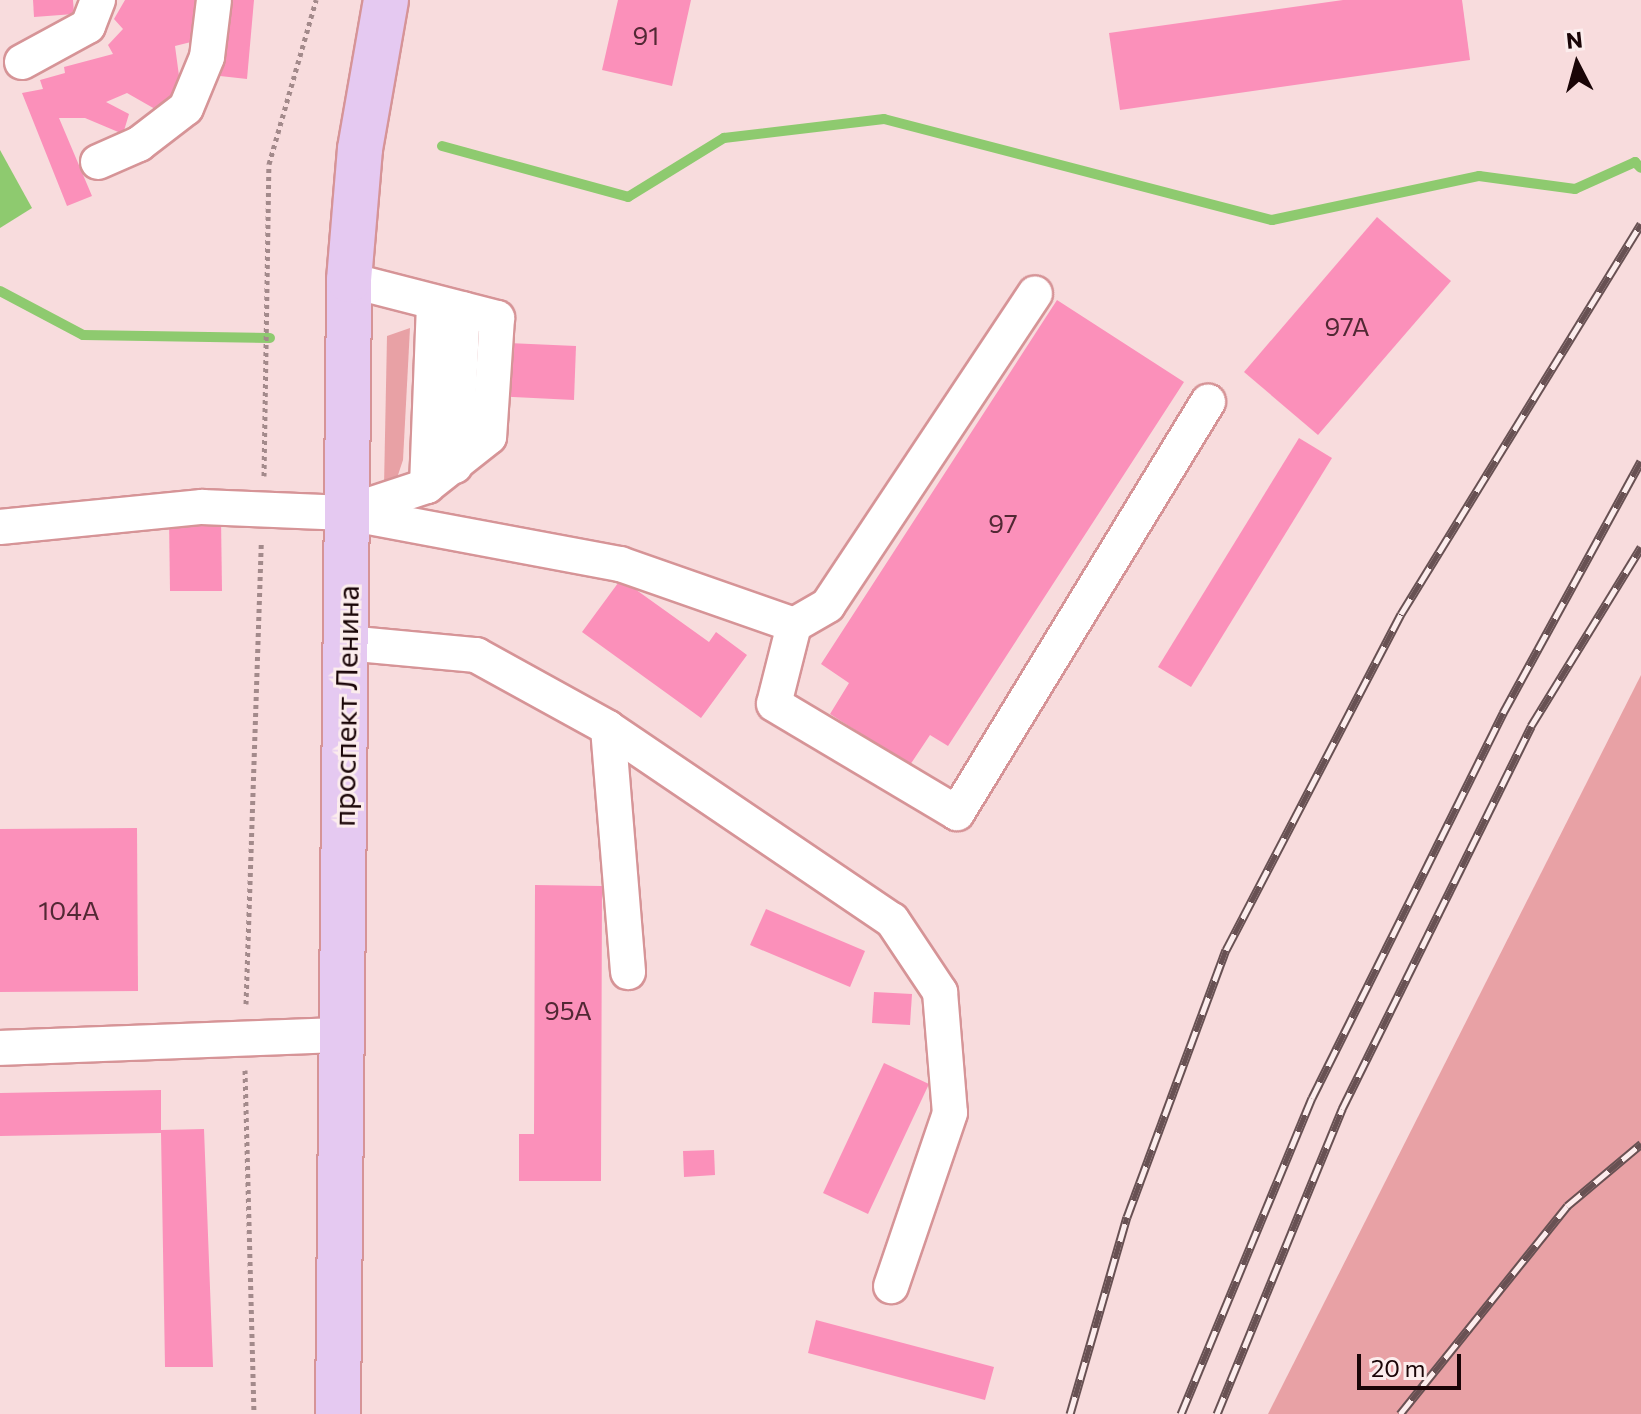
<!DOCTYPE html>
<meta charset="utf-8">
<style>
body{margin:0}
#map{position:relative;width:1641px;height:1414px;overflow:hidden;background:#f8dcdd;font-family:Commissioner,sans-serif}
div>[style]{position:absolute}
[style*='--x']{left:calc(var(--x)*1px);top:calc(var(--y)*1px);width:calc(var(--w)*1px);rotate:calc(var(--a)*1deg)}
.green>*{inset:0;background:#e8a1a5}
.water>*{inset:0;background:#8eca6f}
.stream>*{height:10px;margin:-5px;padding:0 5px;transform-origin:5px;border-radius:5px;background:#8eca6f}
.building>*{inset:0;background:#fb90ba}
.path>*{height:5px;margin-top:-2.5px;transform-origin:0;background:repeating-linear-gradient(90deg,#a38a8b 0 4px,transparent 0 8px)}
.roads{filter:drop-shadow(2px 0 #d69497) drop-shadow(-2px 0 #d69497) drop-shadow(0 2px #d69497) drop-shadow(0 -2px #d69497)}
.minor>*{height:34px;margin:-17px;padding:0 17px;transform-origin:17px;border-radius:17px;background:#fff}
.major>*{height:44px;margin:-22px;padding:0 22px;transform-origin:22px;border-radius:22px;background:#e5c9f1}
.rail>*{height:9px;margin-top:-4.5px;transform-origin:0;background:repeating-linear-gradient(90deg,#fceded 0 18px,#685153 0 36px);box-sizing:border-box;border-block:2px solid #685153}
span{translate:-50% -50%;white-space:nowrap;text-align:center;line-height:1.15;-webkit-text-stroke:6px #fceded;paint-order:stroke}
.number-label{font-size:26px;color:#522834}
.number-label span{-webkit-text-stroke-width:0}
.street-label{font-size:30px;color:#1a0507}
.north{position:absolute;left:1537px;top:24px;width:80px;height:80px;-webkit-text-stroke:6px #fceded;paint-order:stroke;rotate:354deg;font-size:22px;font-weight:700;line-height:32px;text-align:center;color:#1a0507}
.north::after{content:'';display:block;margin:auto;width:28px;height:36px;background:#1a0507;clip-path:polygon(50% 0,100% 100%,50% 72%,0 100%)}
.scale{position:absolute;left:1357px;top:1354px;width:104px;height:36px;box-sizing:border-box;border:4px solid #1a0507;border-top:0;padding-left:10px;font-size:24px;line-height:28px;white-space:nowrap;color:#1a0507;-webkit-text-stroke:6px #fceded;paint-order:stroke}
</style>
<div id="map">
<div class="green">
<i style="clip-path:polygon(410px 328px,403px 460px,397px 478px,384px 486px,387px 336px)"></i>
<i style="clip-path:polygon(1641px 675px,1641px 1414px,1268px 1414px)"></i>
</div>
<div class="water">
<i style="clip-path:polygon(0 150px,32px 208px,0 228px)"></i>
</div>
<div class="stream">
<i style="--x:442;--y:146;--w:193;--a:15.3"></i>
<i style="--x:628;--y:197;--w:113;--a:-31.6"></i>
<i style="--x:724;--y:138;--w:161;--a:-6.8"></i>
<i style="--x:884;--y:119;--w:401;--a:14.6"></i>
<i style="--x:1272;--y:220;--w:212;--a:-12"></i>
<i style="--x:1479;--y:176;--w:97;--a:7.7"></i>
<i style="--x:1575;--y:189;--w:66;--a:-24.2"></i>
<i style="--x:1635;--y:162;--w:8;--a:45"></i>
<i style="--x:0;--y:291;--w:94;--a:27.9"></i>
<i style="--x:83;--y:335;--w:187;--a:0.9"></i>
</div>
<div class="building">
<i style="clip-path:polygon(33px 0,73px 0,74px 14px,34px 17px)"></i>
<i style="clip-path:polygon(125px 0,203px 0,195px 41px,175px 46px,182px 98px,162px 113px,127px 93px,106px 102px,129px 114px,123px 134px,85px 118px,59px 118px,92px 196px,67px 206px,22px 93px,43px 89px,40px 80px,65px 73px,64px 67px,113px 54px,108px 45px,123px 29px,114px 19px)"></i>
<i style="clip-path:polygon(227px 0,254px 0,247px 79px,220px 76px)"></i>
<i style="clip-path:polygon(618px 0,691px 0,672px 86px,602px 70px)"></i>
<i style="clip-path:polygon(1343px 0,1462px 0,1470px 60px,1120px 110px,1109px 33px)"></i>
<i style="clip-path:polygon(1377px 217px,1451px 281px,1318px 435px,1244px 372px)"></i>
<i style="clip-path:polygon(1057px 300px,1184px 382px,948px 746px,930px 735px,910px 765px,830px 714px,849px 683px,821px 664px)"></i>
<i style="clip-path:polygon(420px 339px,576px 346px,574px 400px,417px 392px)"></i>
<i style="clip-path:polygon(1299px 438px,1332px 458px,1191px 687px,1158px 667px)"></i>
<i style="clip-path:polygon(221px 518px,222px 591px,170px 591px,169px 519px)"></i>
<i style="clip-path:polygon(621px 579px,709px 642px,716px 632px,747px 655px,701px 718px,582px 632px)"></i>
<i style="clip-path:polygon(137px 828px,138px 991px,0 992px,0 829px)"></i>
<i style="clip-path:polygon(535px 885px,602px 886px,601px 1181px,519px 1181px,519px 1134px,534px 1134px)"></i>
<i style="clip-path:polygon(766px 909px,865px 951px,850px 987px,750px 945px)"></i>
<i style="clip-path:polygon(874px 992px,912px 994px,910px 1025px,872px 1023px)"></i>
<i style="clip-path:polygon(884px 1063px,929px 1084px,868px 1214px,823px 1193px)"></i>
<i style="clip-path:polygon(161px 1090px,161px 1130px,204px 1129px,213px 1367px,165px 1367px,161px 1133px,0 1136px,0 1093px)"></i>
<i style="clip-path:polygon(714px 1150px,715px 1175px,684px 1177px,683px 1151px)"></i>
<i style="clip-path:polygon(816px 1320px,994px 1367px,985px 1400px,808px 1353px)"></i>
</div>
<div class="path">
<i style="--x:264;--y:476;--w:312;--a:-89.1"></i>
<i style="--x:269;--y:164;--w:171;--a:-74"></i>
<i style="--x:246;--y:1004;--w:462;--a:-88.1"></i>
<i style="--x:245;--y:1070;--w:344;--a:88.5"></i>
</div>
<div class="roads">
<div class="minor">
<i style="--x:22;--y:62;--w:75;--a:-28.6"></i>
<i style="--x:88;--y:26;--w:28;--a:-69"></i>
<i style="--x:98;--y:162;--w:45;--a:-23.7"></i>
<i style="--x:139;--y:144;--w:59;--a:-37.5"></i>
<i style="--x:186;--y:108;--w:55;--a:-67.6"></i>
<i style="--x:207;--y:57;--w:57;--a:-83"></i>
<i style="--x:349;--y:280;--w:153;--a:14.4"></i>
<i style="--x:497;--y:318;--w:119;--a:93.8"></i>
<i style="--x:489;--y:437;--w:79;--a:141.7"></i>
<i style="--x:427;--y:486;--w:80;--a:161.8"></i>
<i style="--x:455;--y:466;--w:157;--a:-87.1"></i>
<i style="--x:427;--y:486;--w:184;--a:-87.8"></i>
<i style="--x:0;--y:527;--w:203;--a:-5.7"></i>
<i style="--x:202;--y:507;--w:145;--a:2.4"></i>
<i style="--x:347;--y:513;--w:278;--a:10.6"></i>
<i style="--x:620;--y:564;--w:184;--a:19.3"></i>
<i style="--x:794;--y:625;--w:81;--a:104.2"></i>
<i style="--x:774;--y:704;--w:213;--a:30.8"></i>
<i style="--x:957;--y:813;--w:482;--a:-58.6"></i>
<i style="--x:794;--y:625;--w:39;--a:-30"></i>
<i style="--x:828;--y:605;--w:374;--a:-56.4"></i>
<i style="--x:346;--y:643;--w:131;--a:5.3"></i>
<i style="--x:476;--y:655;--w:151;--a:28.9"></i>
<i style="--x:608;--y:728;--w:343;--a:34.1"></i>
<i style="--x:892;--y:920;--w:87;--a:56.3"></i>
<i style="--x:940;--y:992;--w:121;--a:85.3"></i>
<i style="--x:950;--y:1113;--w:183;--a:108.8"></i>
<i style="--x:608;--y:728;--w:245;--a:85.3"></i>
<i style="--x:0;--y:1048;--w:341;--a:-2.2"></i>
</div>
<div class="major">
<i style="--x:338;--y:1414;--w:1134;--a:-89.44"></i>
<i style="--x:349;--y:280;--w:131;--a:-85.2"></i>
<i style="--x:360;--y:149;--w:151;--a:-80.1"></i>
</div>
</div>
<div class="rail">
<i style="--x:1070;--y:1414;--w:205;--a:-73.9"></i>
<i style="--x:1127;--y:1217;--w:285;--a:-69.7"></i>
<i style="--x:1226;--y:950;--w:379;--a:-62.5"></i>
<i style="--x:1401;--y:614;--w:458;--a:-58.4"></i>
<i style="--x:1181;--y:1414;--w:342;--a:-67.5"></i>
<i style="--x:1312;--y:1098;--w:430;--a:-63.6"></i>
<i style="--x:1503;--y:713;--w:287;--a:-61.3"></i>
<i style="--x:1217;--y:1414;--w:330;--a:-67.7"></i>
<i style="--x:1342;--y:1109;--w:427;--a:-63.7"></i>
<i style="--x:1531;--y:726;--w:210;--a:-58.4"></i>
<i style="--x:1400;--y:1414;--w:267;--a:-51.2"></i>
<i style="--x:1567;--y:1206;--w:97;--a:-40"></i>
</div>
<div class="number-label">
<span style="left:646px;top:35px">91</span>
<span style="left:1347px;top:326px">97А</span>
<span style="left:1003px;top:523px">97</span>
<span style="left:69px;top:910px">104А</span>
<span style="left:568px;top:1010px">95А</span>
</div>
<div class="street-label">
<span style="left:345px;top:706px;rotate:-89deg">проспект Ленина</span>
</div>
<div class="north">N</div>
<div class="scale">20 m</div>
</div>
